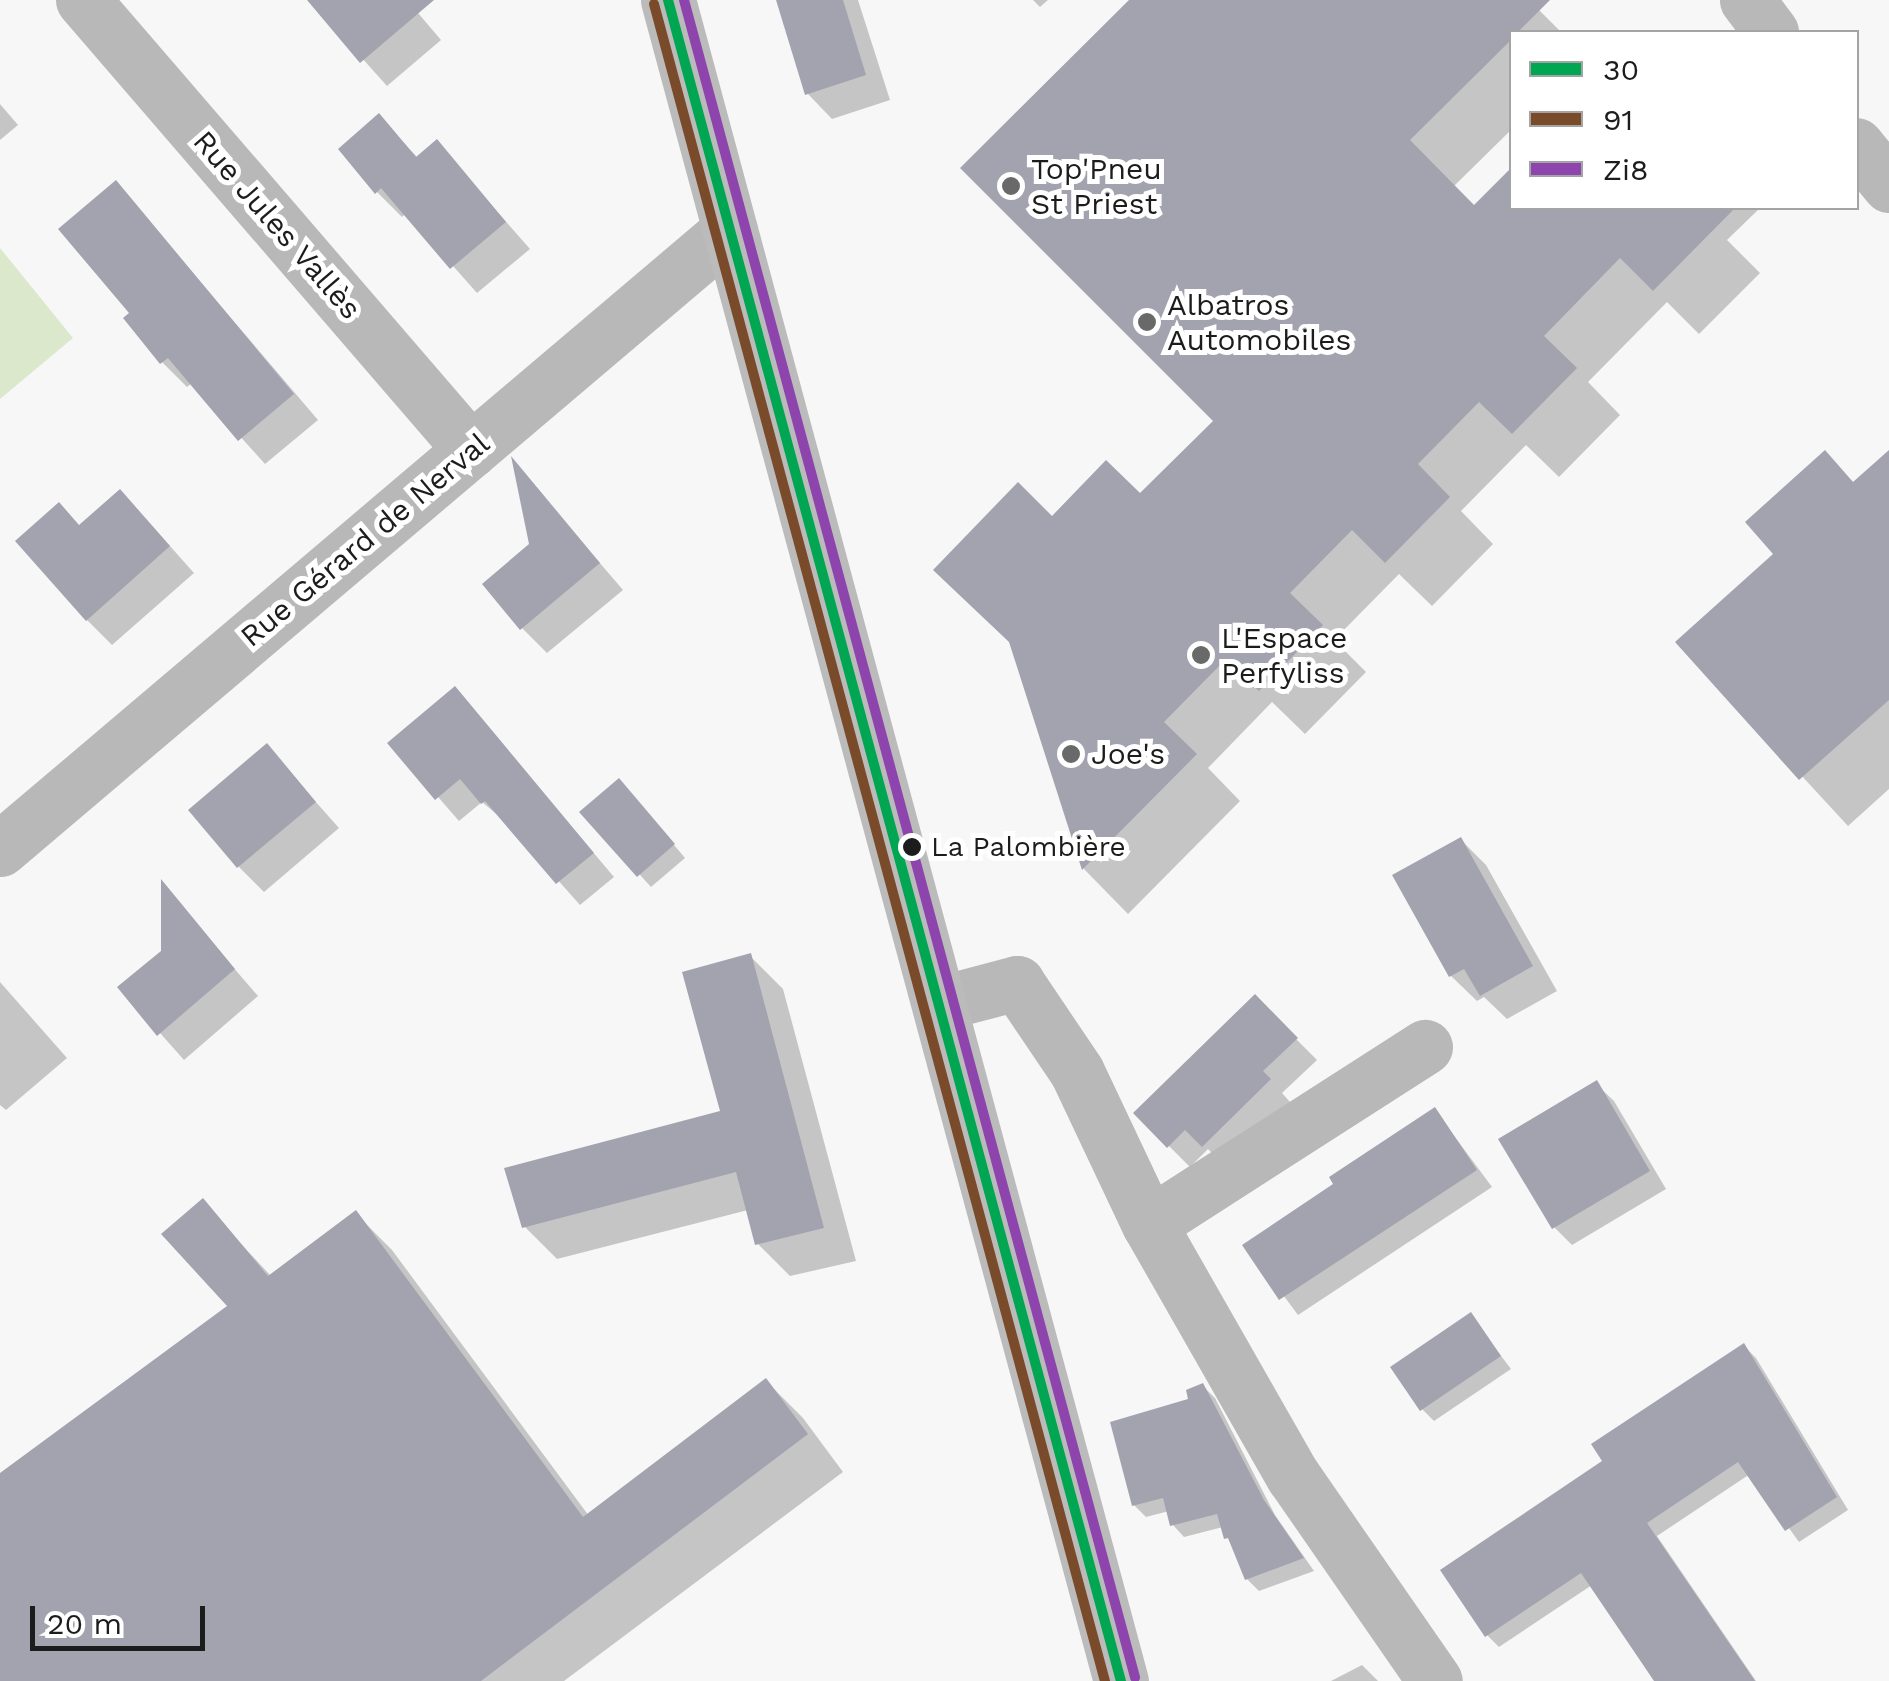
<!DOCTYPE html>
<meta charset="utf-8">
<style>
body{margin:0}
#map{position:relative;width:1889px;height:1681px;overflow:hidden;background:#f7f7f8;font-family:"Work Sans",sans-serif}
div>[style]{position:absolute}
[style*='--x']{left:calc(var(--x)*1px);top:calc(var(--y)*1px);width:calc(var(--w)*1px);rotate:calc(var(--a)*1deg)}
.green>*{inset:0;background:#dbe8cc}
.shadow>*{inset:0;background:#0003}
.building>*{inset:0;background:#a2a3ae}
.minor>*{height:55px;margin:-27.5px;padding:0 27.5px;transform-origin:27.5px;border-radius:27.5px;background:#b8b8b8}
.primary>*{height:55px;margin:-27.5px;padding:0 27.5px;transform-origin:27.5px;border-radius:27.5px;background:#bbbbbc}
.bus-1>*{height:10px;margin:-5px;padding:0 5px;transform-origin:5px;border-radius:5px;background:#00a651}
.bus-2>*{height:10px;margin:-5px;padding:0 5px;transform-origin:5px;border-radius:5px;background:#7a4b2a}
.bus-3>*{height:10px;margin:-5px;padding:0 5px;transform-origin:5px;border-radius:5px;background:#8e44ad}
.dots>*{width:28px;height:28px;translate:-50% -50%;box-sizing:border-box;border:5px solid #fff;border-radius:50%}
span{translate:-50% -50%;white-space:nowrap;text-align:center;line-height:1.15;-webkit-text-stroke:10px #fff;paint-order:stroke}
.bus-label{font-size:28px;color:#1c1c1d}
.left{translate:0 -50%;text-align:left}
.poi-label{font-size:30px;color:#1c1c1d}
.street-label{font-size:30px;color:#1c1c1d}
.legend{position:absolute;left:1509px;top:30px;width:350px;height:180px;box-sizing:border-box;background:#fff;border:2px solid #a4a4a5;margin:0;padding:12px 18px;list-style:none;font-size:30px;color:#1c1c1d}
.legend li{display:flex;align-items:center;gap:20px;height:50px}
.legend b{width:50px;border:2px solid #a4a4a5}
.scale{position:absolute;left:30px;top:1606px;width:175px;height:45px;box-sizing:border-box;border:5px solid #1c1c1d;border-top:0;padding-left:12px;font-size:30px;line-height:35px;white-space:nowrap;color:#1c1c1d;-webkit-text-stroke:8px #fff;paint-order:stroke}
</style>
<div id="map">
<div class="green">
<i style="clip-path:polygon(0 248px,73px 338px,0 399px)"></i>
</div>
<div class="shadow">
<i style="clip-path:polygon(310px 0,407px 0,441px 40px,387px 86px)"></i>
<i style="clip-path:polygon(778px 0,858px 0,890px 100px,832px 119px,807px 93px)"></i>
<i style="clip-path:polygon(1033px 0,1048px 0,1040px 7px)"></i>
<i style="clip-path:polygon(1132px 0,1529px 0,1561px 32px,1512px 32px,1512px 129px,1453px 187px,1475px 208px,1760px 208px,1727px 240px,1760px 273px,1699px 334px,1667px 302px,1588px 382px,1620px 415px,1559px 477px,1526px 445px,1461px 511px,1493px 544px,1432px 606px,1399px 574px,1334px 640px,1366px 672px,1305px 734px,1272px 702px,1208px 768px,1240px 801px,1128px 914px,1084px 869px,1012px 644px,1052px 519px,1140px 497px,1217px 421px)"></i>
<i style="clip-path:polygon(0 104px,18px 125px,0 140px)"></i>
<i style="clip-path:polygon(379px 116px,418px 158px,437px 143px,530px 249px,477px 293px,406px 213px,402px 217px,377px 192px)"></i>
<i style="clip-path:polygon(116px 183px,318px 420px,265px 464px,192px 383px,187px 387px,162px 362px,133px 313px)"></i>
<i style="clip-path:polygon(1889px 453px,1889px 789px,1848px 826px,1679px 643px,1777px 554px,1825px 454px,1855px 484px)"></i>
<i style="clip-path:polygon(515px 464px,623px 590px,547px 653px,522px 628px,532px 545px)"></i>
<i style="clip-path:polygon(145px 518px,194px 573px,112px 645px,87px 620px,80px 527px)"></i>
<i style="clip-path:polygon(455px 689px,614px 877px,580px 905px,507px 823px,482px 802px,459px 821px,391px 743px)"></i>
<i style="clip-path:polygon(267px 747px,339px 828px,264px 892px,239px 867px)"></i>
<i style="clip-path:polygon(631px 794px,685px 858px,651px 887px,583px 812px)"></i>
<i style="clip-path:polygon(1461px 840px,1486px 865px,1557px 991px,1507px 1019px,1484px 997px,1477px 1001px,1451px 976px,1395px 876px)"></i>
<i style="clip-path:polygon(163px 886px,258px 996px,184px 1060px,120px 988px,163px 952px)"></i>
<i style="clip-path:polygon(750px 956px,783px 989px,856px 1261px,790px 1276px,757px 1243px,748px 1210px,557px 1259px,524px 1226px,723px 1112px)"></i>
<i style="clip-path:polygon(0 982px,67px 1058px,6px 1110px,0 1105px)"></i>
<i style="clip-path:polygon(1255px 998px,1317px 1060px,1282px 1093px,1290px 1102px,1224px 1166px,1208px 1149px,1190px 1167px,1136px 1113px)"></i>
<i style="clip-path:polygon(1596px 1084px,1614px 1101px,1666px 1189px,1572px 1245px,1554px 1227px)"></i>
<i style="clip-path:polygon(1435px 1110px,1492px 1187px,1298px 1315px,1246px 1245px,1337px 1185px)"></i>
<i style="clip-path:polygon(202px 1202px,271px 1276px,355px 1213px,392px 1250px,589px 1516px,766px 1381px,803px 1418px,843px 1472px,564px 1681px,0 1681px,0 1477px,231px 1306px)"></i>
<i style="clip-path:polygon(1470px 1315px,1511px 1369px,1434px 1421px,1422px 1409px)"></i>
<i style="clip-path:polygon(1744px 1346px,1756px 1358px,1848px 1510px,1799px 1542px,1750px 1474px,1657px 1536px,1756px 1681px,1657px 1681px,1592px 1585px,1499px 1647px,1487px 1635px)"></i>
<i style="clip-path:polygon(1203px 1386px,1215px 1398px,1275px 1515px,1314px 1571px,1259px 1591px,1247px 1579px,1223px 1527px,1184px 1537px,1172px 1524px,1169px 1511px,1146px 1517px,1134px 1505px)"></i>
<i style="clip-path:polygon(1362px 1665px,1378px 1681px,1331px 1681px)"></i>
</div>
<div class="building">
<i style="clip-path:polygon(307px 0,434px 0,360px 63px)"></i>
<i style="clip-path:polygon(776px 0,843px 0,866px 75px,805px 95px)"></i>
<i style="clip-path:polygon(1129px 0,1550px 0,1518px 32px,1512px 32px,1512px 39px,1410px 140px,1474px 205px,1512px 167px,1512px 208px,1735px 208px,1653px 291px,1620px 258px,1544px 336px,1577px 368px,1512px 434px,1479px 402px,1418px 464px,1450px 497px,1385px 563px,1352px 530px,1290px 593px,1323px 625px,1259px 691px,1226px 659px,1164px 722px,1197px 754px,1082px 870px,1009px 642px,933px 570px,1018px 482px,1052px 516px,1106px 460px,1140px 493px,1213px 421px,960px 168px)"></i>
<i style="clip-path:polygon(379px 113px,416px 157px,437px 139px,506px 222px,450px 269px,381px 188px,375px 194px,338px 149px)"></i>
<i style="clip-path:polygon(116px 180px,294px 394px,238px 441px,168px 358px,160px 364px,123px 318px,129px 313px,58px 229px)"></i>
<i style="clip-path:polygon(1825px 450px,1853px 482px,1889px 450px,1889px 700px,1799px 780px,1675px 642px,1773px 554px,1745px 522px)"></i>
<i style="clip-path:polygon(511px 456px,600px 563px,520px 630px,482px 584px,529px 544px)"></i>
<i style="clip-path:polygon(120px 489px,170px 546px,86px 621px,15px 541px,59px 502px,79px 525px)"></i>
<i style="clip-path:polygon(455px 686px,594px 853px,556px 884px,485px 801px,481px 804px,460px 779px,435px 800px,387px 743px)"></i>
<i style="clip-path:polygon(267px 743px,316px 802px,237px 868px,188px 810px)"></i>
<i style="clip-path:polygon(619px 778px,675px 844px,637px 877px,579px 812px)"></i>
<i style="clip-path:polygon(1461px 837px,1533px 966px,1480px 996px,1464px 969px,1449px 977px,1392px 875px)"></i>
<i style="clip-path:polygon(161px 879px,235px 969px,157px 1036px,117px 987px,161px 951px)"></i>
<i style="clip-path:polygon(751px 953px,824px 1228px,755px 1245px,736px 1172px,522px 1228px,504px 1168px,720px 1111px,682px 972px)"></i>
<i style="clip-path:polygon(1255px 994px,1298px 1038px,1263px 1071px,1271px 1079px,1202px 1147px,1185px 1130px,1167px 1148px,1133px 1113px)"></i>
<i style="clip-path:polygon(1597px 1080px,1650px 1171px,1552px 1229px,1498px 1139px)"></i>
<i style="clip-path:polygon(1435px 1107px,1477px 1170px,1279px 1300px,1242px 1245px,1333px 1184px,1329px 1177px)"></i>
<i style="clip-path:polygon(203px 1198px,268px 1276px,356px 1210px,583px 1517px,766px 1378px,808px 1434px,481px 1681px,0 1681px,0 1473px,227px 1306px,161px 1234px)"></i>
<i style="clip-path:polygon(1471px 1312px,1501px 1356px,1420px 1411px,1390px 1367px)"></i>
<i style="clip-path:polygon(1744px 1343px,1837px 1497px,1785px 1531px,1738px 1462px,1647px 1523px,1755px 1681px,1654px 1681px,1581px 1573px,1485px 1637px,1440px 1570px,1602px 1461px,1591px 1444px)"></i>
<i style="clip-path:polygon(1203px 1383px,1264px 1500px,1304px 1558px,1245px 1580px,1228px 1538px,1224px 1539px,1217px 1514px,1170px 1526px,1163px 1498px,1132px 1506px,1110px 1422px,1188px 1399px,1186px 1390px)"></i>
</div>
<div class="minor">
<i style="--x:83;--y:0;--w:594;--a:49.23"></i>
<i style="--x:1747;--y:0;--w:40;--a:53"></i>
<i style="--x:1856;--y:145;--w:52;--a:50.5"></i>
<i style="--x:0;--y:849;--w:957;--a:-40.3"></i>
<i style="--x:941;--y:1003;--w:79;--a:-14.7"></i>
<i style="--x:1017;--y:983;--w:107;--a:56"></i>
<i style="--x:1077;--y:1072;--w:168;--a:64.7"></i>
<i style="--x:1149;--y:1224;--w:290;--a:60.3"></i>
<i style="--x:1293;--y:1476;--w:249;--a:55.3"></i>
<i style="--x:1149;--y:1224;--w:328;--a:-32.7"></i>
</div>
<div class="primary">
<i style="--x:668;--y:0;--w:1741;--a:74.92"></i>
</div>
<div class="bus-1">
<i style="--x:668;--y:0;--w:1741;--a:74.92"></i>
</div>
<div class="bus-2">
<i style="--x:654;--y:4;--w:1737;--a:74.95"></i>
</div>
<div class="bus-3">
<i style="--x:684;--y:0;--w:1737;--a:74.95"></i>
</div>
<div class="dots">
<i style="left:1011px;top:186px;background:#69696a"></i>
<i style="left:1147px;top:322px;background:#69696a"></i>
<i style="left:1201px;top:655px;background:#69696a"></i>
<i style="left:1071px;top:754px;background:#69696a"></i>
<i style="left:912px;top:847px;background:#1c1c1d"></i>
</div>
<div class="bus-label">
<span class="left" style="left:931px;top:847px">La Palombière</span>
</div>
<div class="poi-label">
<span class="left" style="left:1031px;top:186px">Top'Pneu<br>St Priest</span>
<span class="left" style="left:1167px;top:322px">Albatros<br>Automobiles</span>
<span class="left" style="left:1221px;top:655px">L'Espace<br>Perfyliss</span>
<span class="left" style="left:1091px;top:754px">Joe's</span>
</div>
<div class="street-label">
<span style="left:277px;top:225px;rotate:49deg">Rue Jules Vallès</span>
<span style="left:365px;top:540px;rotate:-40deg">Rue Gérard de Nerval</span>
</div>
<ul class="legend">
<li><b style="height:12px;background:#00a651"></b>30</li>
<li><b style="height:12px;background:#7a4b2a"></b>91</li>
<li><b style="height:12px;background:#8e44ad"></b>Zi8</li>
</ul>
<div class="scale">20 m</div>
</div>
